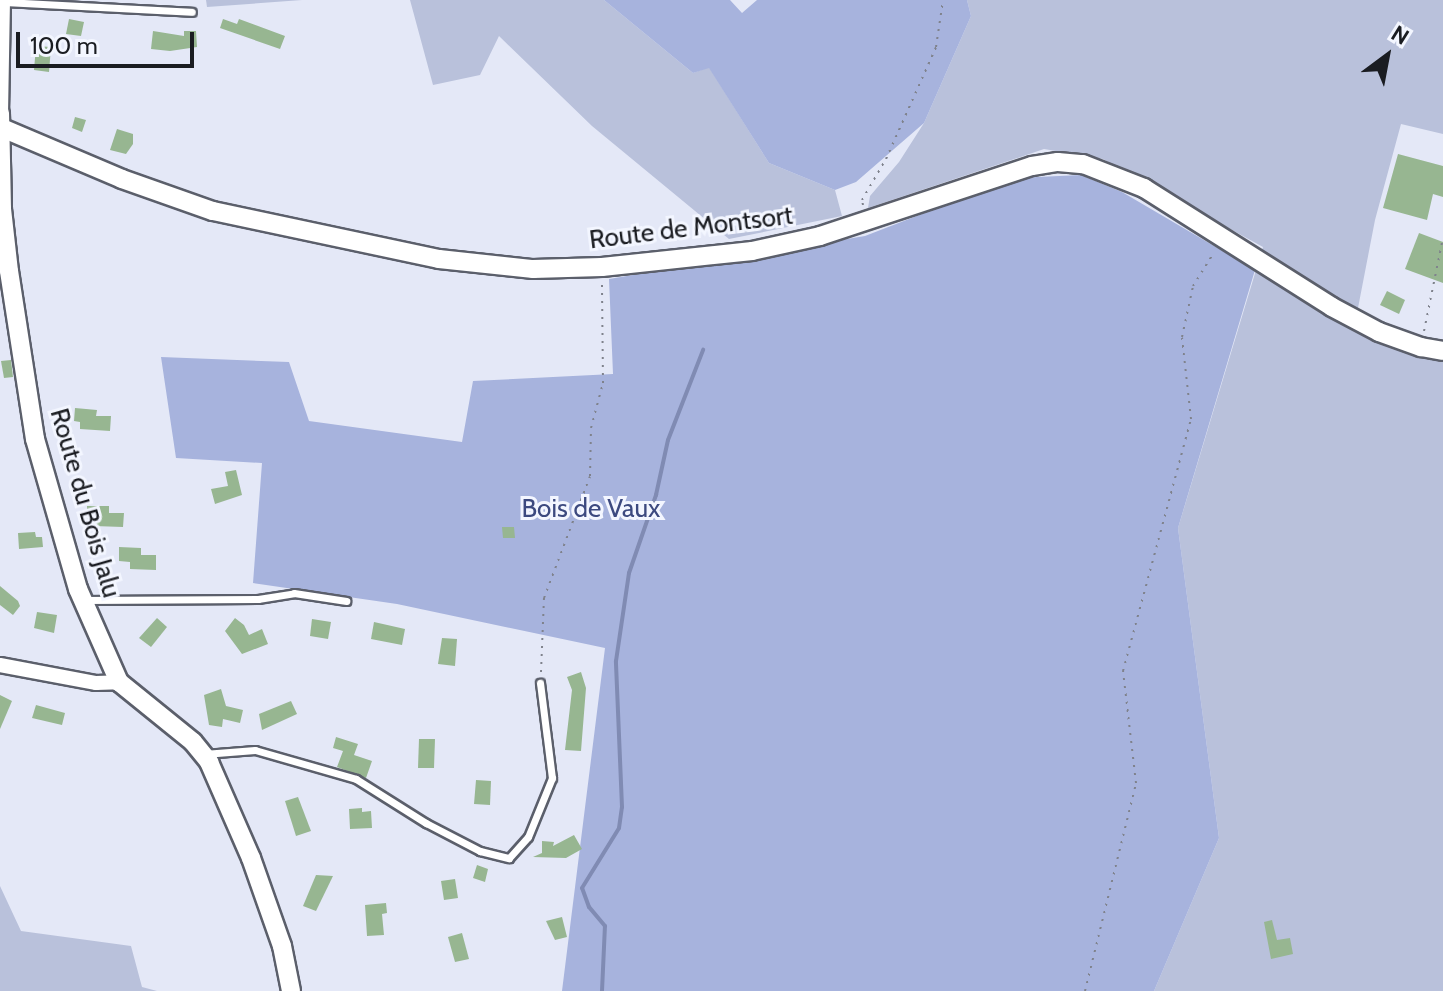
<!DOCTYPE html>
<style>
body{margin:0}
#map{position:relative;width:1443px;height:991px;overflow:hidden;background:#e4e8f7;font-family:Cabin,sans-serif}
div>[style]{position:absolute}
[style*='--x']{left:calc(var(--x)*1px);top:calc(var(--y)*1px);width:calc(var(--w)*1px);rotate:calc(var(--a)*1deg)}
.green>*{inset:0;background:#b9c1db}
.forest>*{inset:0;background:#a7b3dd}
.stream>*{height:4px;margin:-2px;padding:0 2px;transform-origin:2px;border-radius:2px;background:#808bb3}
.building>*{inset:0;background:#97b691}
.path>*{height:2px;margin-top:-1px;transform-origin:0;background:repeating-linear-gradient(90deg,#7f828c 0 2px,transparent 0 8px)}
.roads{filter:drop-shadow(2px 0 #5b5f6b) drop-shadow(-2px 0 #5b5f6b) drop-shadow(0 2px #5b5f6b) drop-shadow(0 -2px #5b5f6b)}
.service>*{height:7px;margin:-3.5px;padding:0 3.5px;transform-origin:3.5px;border-radius:3.5px;background:#fff}
.minor>*{height:14px;margin:-7px;padding:0 7px;transform-origin:7px;border-radius:7px;background:#fff}
.tertiary>*{height:18px;margin:-9px;padding:0 9px;transform-origin:9px;border-radius:9px;background:#fff}
span{translate:-50% -50%;white-space:nowrap;text-align:center;line-height:1.15;-webkit-text-stroke:6px #f3f6ff;paint-order:stroke}
.street-label{font-size:26px;color:#1a1c21}
.park-label{font-size:26px;color:#3c497f}
.north{position:absolute;left:1347px;top:16px;width:80px;height:80px;-webkit-text-stroke:6px #f3f6ff;paint-order:stroke;rotate:32deg;font-size:22px;font-weight:700;line-height:32px;text-align:center;color:#1a1c21}
.north::after{content:'';display:block;margin:auto;width:28px;height:36px;background:#1a1c21;clip-path:polygon(50% 0,100% 100%,50% 72%,0 100%)}
.scale{position:absolute;left:16px;top:32px;width:178px;height:36px;box-sizing:border-box;border:4px solid #1a1c21;border-top:0;padding-left:10px;font-size:24px;line-height:28px;white-space:nowrap;color:#1a1c21;-webkit-text-stroke:6px #f3f6ff;paint-order:stroke}
</style>
<div id="map">
<div class="green">
<i style="clip-path:polygon(206px 0,302px 0,207px 7px)"></i>
<i style="clip-path:polygon(410px 0,604px 0,693px 73px,709px 67px,769px 163px,835px 190px,842px 216px,729px 239px,592px 126px,499px 36px,480px 75px,433px 85px)"></i>
<i style="clip-path:polygon(967px 0,1443px 0,1443px 134px,1401px 124px,1375px 220px,1358px 308px,1350px 326px,1407px 354px,1443px 361px,1443px 991px,1154px 991px,1219px 838px,1178px 528px,1263px 247px,1103px 159px,1044px 149px,868px 208px,870px 196px,899px 162px,924px 123px,971px 16px)"></i>
<i style="clip-path:polygon(0 886px,21px 931px,131px 946px,142px 987px,157px 991px,0 991px)"></i>
</div>
<div class="forest">
<i style="clip-path:polygon(604px 0,730px 0,742px 13px,757px 0,967px 0,971px 16px,924px 123px,856px 182px,835px 190px,769px 163px,709px 68px,693px 73px)"></i>
<i style="clip-path:polygon(1081px 175px,1122px 192px,1255px 270px,1178px 528px,1219px 838px,1154px 991px,562px 991px,605px 648px,397px 604px,253px 583px,262px 463px,176px 458px,161px 357px,289px 362px,309px 421px,462px 442px,473px 381px,613px 374px,609px 279px,865px 236px,1015px 178px)"></i>
</div>
<div class="stream">
<i style="--x:602;--y:991;--w:65;--a:-87.4"></i>
<i style="--x:605;--y:926;--w:25;--a:-130"></i>
<i style="--x:589;--y:907;--w:20;--a:-110"></i>
<i style="--x:582;--y:888;--w:70;--a:-58.3"></i>
<i style="--x:619;--y:828;--w:21;--a:-82"></i>
<i style="--x:622;--y:807;--w:146;--a:-92.4"></i>
<i style="--x:616;--y:661;--w:89;--a:-81.6"></i>
<i style="--x:629;--y:573;--w:83;--a:-70.9"></i>
<i style="--x:656;--y:495;--w:56;--a:-77.7"></i>
<i style="--x:668;--y:440;--w:97;--a:-68.7"></i>
</div>
<div class="building">
<i style="clip-path:polygon(69px 19px,84px 22px,81px 36px,66px 34px)"></i>
<i style="clip-path:polygon(223px 19px,237px 24px,239px 19px,285px 36px,280px 49px,220px 28px)"></i>
<i style="clip-path:polygon(153px 31px,184px 36px,184px 31px,196px 31px,197px 47px,170px 51px,151px 49px)"></i>
<i style="clip-path:polygon(36px 46px,51px 47px,49px 72px,34px 70px)"></i>
<i style="clip-path:polygon(75px 117px,86px 120px,82px 132px,72px 128px)"></i>
<i style="clip-path:polygon(117px 129px,133px 134px,133px 144px,126px 154px,110px 150px)"></i>
<i style="clip-path:polygon(1398px 154px,1443px 166px,1443px 197px,1433px 194px,1427px 220px,1383px 208px)"></i>
<i style="clip-path:polygon(1419px 233px,1443px 242px,1443px 283px,1405px 269px)"></i>
<i style="clip-path:polygon(1387px 291px,1405px 300px,1399px 314px,1380px 305px)"></i>
<i style="clip-path:polygon(11px 360px,13px 377px,4px 378px,1px 361px)"></i>
<i style="clip-path:polygon(75px 408px,97px 410px,96px 416px,111px 416px,110px 431px,80px 429px,80px 422px,74px 421px)"></i>
<i style="clip-path:polygon(236px 470px,242px 495px,215px 504px,211px 489px,228px 486px,225px 472px)"></i>
<i style="clip-path:polygon(87px 506px,109px 506px,109px 513px,124px 513px,123px 527px,94px 526px,94px 520px,87px 519px)"></i>
<i style="clip-path:polygon(502px 527px,514px 527px,515px 538px,503px 538px)"></i>
<i style="clip-path:polygon(35px 532px,36px 537px,42px 537px,43px 547px,19px 549px,18px 533px)"></i>
<i style="clip-path:polygon(119px 547px,141px 548px,141px 555px,156px 555px,156px 570px,130px 569px,130px 562px,119px 561px)"></i>
<i style="clip-path:polygon(0 586px,18px 601px,20px 606px,13px 615px,0 605px)"></i>
<i style="clip-path:polygon(37px 612px,57px 615px,54px 633px,34px 628px)"></i>
<i style="clip-path:polygon(157px 618px,167px 627px,151px 647px,139px 638px)"></i>
<i style="clip-path:polygon(235px 618px,244px 625px,249px 635px,262px 629px,268px 644px,242px 654px,225px 631px)"></i>
<i style="clip-path:polygon(312px 619px,331px 622px,328px 639px,310px 636px)"></i>
<i style="clip-path:polygon(374px 622px,405px 629px,402px 645px,371px 639px)"></i>
<i style="clip-path:polygon(442px 638px,457px 639px,455px 666px,438px 664px)"></i>
<i style="clip-path:polygon(581px 672px,586px 688px,581px 751px,565px 750px,572px 690px,567px 677px)"></i>
<i style="clip-path:polygon(221px 689px,226px 706px,243px 710px,240px 723px,223px 719px,222px 727px,209px 725px,204px 695px)"></i>
<i style="clip-path:polygon(0 695px,12px 701px,0 729px)"></i>
<i style="clip-path:polygon(291px 701px,297px 714px,262px 730px,259px 714px)"></i>
<i style="clip-path:polygon(36px 705px,65px 713px,62px 725px,32px 718px)"></i>
<i style="clip-path:polygon(336px 737px,358px 744px,354px 755px,372px 761px,366px 778px,337px 767px,343px 751px,333px 748px)"></i>
<i style="clip-path:polygon(419px 739px,435px 739px,434px 768px,418px 768px)"></i>
<i style="clip-path:polygon(476px 780px,491px 781px,490px 805px,474px 804px)"></i>
<i style="clip-path:polygon(298px 797px,311px 831px,296px 836px,285px 801px)"></i>
<i style="clip-path:polygon(362px 808px,362px 812px,371px 811px,372px 828px,350px 829px,349px 809px)"></i>
<i style="clip-path:polygon(574px 835px,582px 849px,566px 858px,533px 857px,542px 853px,542px 841px,554px 842px,553px 846px)"></i>
<i style="clip-path:polygon(477px 865px,488px 869px,485px 882px,473px 878px)"></i>
<i style="clip-path:polygon(316px 875px,333px 876px,316px 911px,303px 906px)"></i>
<i style="clip-path:polygon(455px 879px,458px 898px,444px 900px,441px 881px)"></i>
<i style="clip-path:polygon(386px 903px,387px 913px,382px 914px,384px 935px,367px 936px,365px 905px)"></i>
<i style="clip-path:polygon(562px 917px,567px 937px,555px 940px,546px 921px)"></i>
<i style="clip-path:polygon(1272px 920px,1277px 940px,1290px 938px,1293px 954px,1271px 959px,1264px 922px)"></i>
<i style="clip-path:polygon(462px 933px,469px 959px,455px 962px,448px 937px)"></i>
</div>
<div class="path">
<i style="--x:863;--y:205;--w:5;--a:-101"></i>
<i style="--x:862;--y:200;--w:48;--a:-59.7"></i>
<i style="--x:886;--y:159;--w:123;--a:-65.9"></i>
<i style="--x:936;--y:47;--w:48;--a:-81.5"></i>
<i style="--x:1424;--y:331;--w:95;--a:-78.5"></i>
<i style="--x:541;--y:672;--w:74;--a:-87.7"></i>
<i style="--x:544;--y:598;--w:130;--a:-69.3"></i>
<i style="--x:590;--y:476;--w:48;--a:-88.8"></i>
<i style="--x:591;--y:428;--w:47;--a:-75.1"></i>
<i style="--x:603;--y:383;--w:102;--a:-90.6"></i>
<i style="--x:1085;--y:991;--w:214;--a:-76.2"></i>
<i style="--x:1136;--y:783;--w:113;--a:-96.6"></i>
<i style="--x:1123;--y:671;--w:261;--a:-74.9"></i>
<i style="--x:1191;--y:419;--w:82;--a:-96.3"></i>
<i style="--x:1182;--y:337;--w:52;--a:-77.8"></i>
<i style="--x:1193;--y:286;--w:39;--a:-58"></i>
</div>
<div class="roads">
<div class="service">
<i style="--x:3;--y:2;--w:189;--a:3"></i>
<i style="--x:85;--y:600;--w:173;--a:-0.3"></i>
<i style="--x:258;--y:599;--w:36;--a:-9"></i>
<i style="--x:294;--y:593;--w:53;--a:8.7"></i>
<i style="--x:204;--y:754;--w:51;--a:-4.5"></i>
<i style="--x:255;--y:750;--w:105;--a:16"></i>
<i style="--x:356;--y:779;--w:83;--a:32.2"></i>
<i style="--x:426;--y:823;--w:61;--a:27.4"></i>
<i style="--x:480;--y:851;--w:30;--a:14"></i>
<i style="--x:509;--y:858;--w:28;--a:-48"></i>
<i style="--x:528;--y:837;--w:64;--a:-67.9"></i>
<i style="--x:552;--y:778;--w:96;--a:-97.2"></i>
</div>
<div class="minor">
<i style="--x:1;--y:114;--w:114;--a:-89"></i>
<i style="--x:0;--y:665;--w:98;--a:10.6"></i>
<i style="--x:96;--y:683;--w:23;--a:-2"></i>
</div>
<div class="tertiary">
<i style="--x:0;--y:113;--w:96;--a:88.8"></i>
<i style="--x:2;--y:209;--w:62;--a:83.6"></i>
<i style="--x:9;--y:271;--w:170;--a:81.2"></i>
<i style="--x:35;--y:439;--w:156;--a:74"></i>
<i style="--x:78;--y:589;--w:102;--a:66.2"></i>
<i style="--x:119;--y:682;--w:95;--a:39"></i>
<i style="--x:193;--y:742;--w:26;--a:51"></i>
<i style="--x:209;--y:762;--w:105;--a:66.4"></i>
<i style="--x:251;--y:858;--w:93;--a:70.6"></i>
<i style="--x:282;--y:946;--w:46;--a:78.7"></i>
<i style="--x:2;--y:128;--w:130;--a:23"></i>
<i style="--x:122;--y:179;--w:96;--a:19.4"></i>
<i style="--x:213;--y:211;--w:231;--a:12"></i>
<i style="--x:439;--y:259;--w:95;--a:6.1"></i>
<i style="--x:533;--y:269;--w:69;--a:-1.7"></i>
<i style="--x:602;--y:267;--w:151;--a:-6.1"></i>
<i style="--x:752;--y:251;--w:70;--a:-12.4"></i>
<i style="--x:820;--y:236;--w:223;--a:-18.3"></i>
<i style="--x:1032;--y:166;--w:26;--a:-9"></i>
<i style="--x:1058;--y:162;--w:25;--a:5"></i>
<i style="--x:1083;--y:164;--w:66;--a:21.5"></i>
<i style="--x:1144;--y:188;--w:222;--a:32.3"></i>
<i style="--x:1332;--y:307;--w:53;--a:28"></i>
<i style="--x:1379;--y:332;--w:45;--a:19.7"></i>
<i style="--x:1421;--y:347;--w:22;--a:10"></i>
</div>
</div>
<div class="street-label">
<span style="left:691px;top:228px;rotate:-7deg">Route de Montsort</span>
<span style="left:85px;top:503px;rotate:74deg">Route du Bois Jalu</span>
</div>
<div class="park-label">
<span style="left:591px;top:509px">Bois de Vaux</span>
</div>
<div class="north">N</div>
<div class="scale">100 m</div>
</div>
